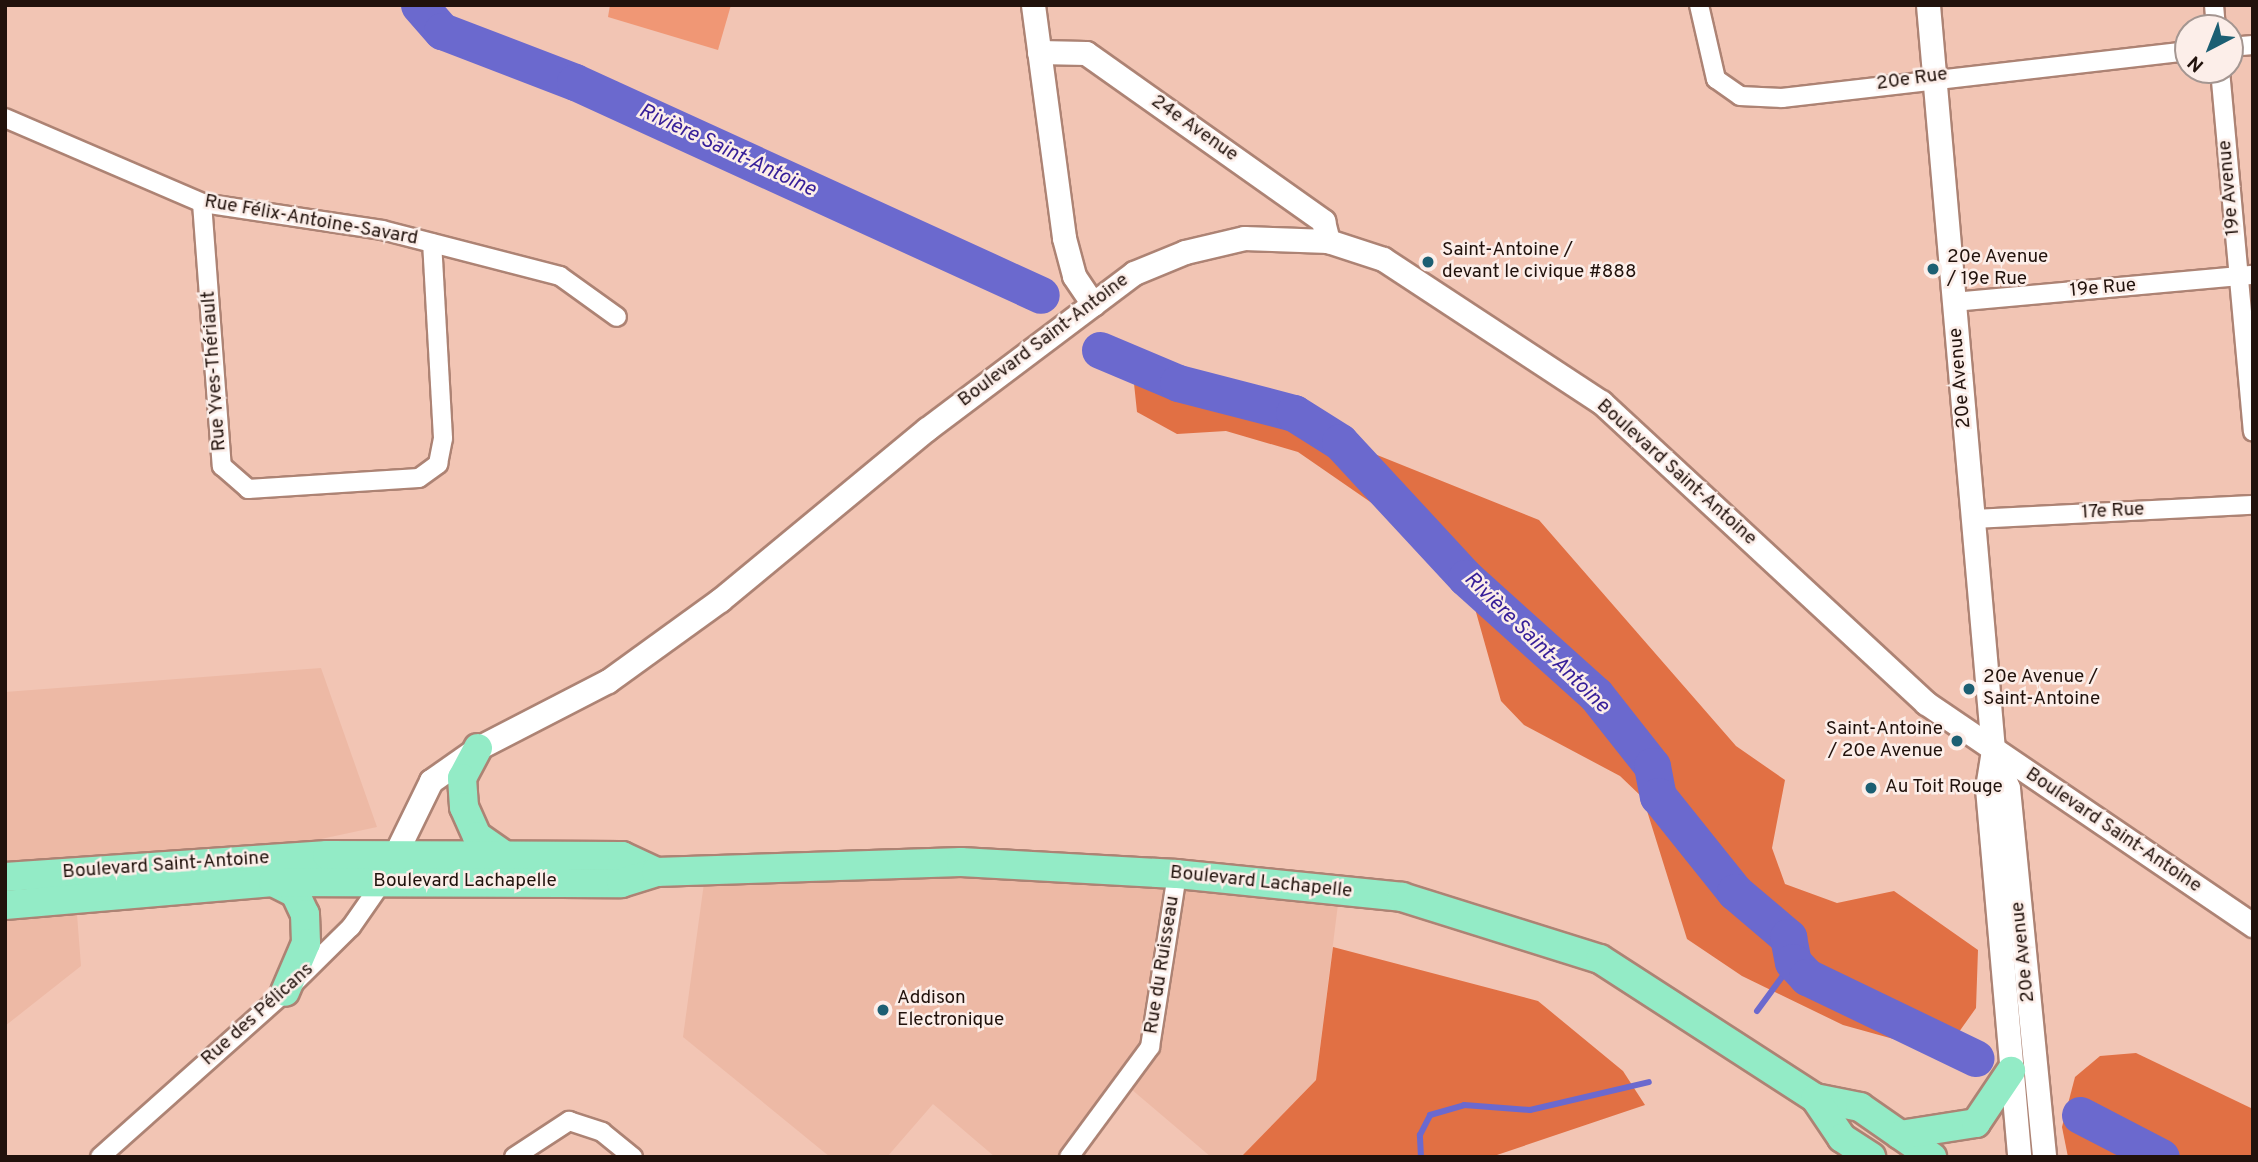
<!DOCTYPE html>
<meta charset="utf-8">
<style>
body{margin:0}
#map{position:relative;width:2258px;height:1162px;overflow:hidden;background:#f2c5b4;font-family:Overpass,sans-serif}
div>[style]{position:absolute}
[style*='--x']{left:calc(var(--x)*1px);top:calc(var(--y)*1px);width:calc(var(--w)*1px);rotate:calc(var(--a)*1deg)}
.built>*{inset:0;background:#edb9a5}
.green>*{inset:0;background:#f09775}
.forest>*{inset:0;background:#e17044}
.stream>*{height:6px;margin:-3px;padding:0 3px;transform-origin:3px;border-radius:3px;background:#6b69ce}
.river>*{height:37px;margin:-18.5px;padding:0 18.5px;transform-origin:18.5px;border-radius:18.5px;background:#6b69ce}
.roads{filter:drop-shadow(2px 0 #ad8374) drop-shadow(-2px 0 #ad8374) drop-shadow(0 2px #ad8374) drop-shadow(0 -2px #ad8374)}
.minor>*{height:18px;margin:-9px;padding:0 9px;transform-origin:9px;border-radius:9px;background:#fff}
.tertiary>*{height:23px;margin:-11.5px;padding:0 11.5px;transform-origin:11.5px;border-radius:11.5px;background:#fff}
.primary>*{height:28px;margin:-14px;padding:0 14px;transform-origin:14px;border-radius:14px;background:#93ebc6}
.dots>*{width:19px;height:19px;translate:-50% -50%;box-sizing:border-box;border:4px solid #fceee9;border-radius:50%}
span{translate:-50% -50%;white-space:nowrap;text-align:center;line-height:1.15;-webkit-text-stroke:5px #fceee9;paint-order:stroke}
.street-label{font-size:19px;color:#21120c}
.poi-label{font-size:19px;color:#21120c}
.left{translate:0 -50%;text-align:left}
.right{translate:-100% -50%;text-align:right}
.water-label{font-size:21px;color:#361e98;font-style:italic}
.frame{position:absolute;inset:0;border:7px solid #21120c;pointer-events:none}
.north{position:absolute;left:2174px;top:14px;width:70px;height:70px;box-sizing:border-box;background:#fceee9;border:2px solid #a49691;border-radius:50%;rotate:222deg;font-size:19px;font-weight:700;line-height:28px;text-align:center;color:#21120c}
.north::after{content:'';display:block;margin:auto;width:24px;height:32px;background:#1c5f73;clip-path:polygon(50% 0,100% 100%,50% 72%,0 100%)}
</style>
<div id="map">
<div class="built">
<i style="clip-path:polygon(321px 668px,377px 827px,279px 848px,73px 863px,81px 966px,5px 1026px,5px 692px)"></i>
<i style="clip-path:polygon(707px 861px,1285px 885px,1338px 904px,1316px 1080px,1241px 1157px,1211px 1157px,1124px 1083px,1065px 1157px,995px 1157px,933px 1104px,887px 1157px,830px 1157px,683px 1037px)"></i>
</div>
<div class="green">
<i style="clip-path:polygon(610px 5px,731px 5px,718px 50px,608px 17px)"></i>
</div>
<div class="forest">
<i style="clip-path:polygon(1133px 374px,1260px 408px,1539px 520px,1736px 746px,1785px 780px,1772px 848px,1785px 884px,1837px 903px,1894px 891px,1978px 950px,1976px 1008px,1944px 1053px,1843px 1025px,1742px 976px,1687px 939px,1643px 798px,1620px 776px,1524px 725px,1501px 701px,1463px 566px,1298px 452px,1226px 431px,1177px 434px,1137px 412px)"></i>
<i style="clip-path:polygon(1333px 947px,1538px 1001px,1623px 1071px,1645px 1105px,1491px 1157px,1241px 1157px,1316px 1080px)"></i>
<i style="clip-path:polygon(2136px 1053px,2253px 1109px,2253px 1157px,2068px 1157px,2062px 1127px,2075px 1077px,2100px 1056px)"></i>
</div>
<div class="stream">
<i style="--x:1757;--y:1011;--w:61;--a:-53.7"></i>
<i style="--x:1421;--y:1157;--w:22;--a:-93"></i>
<i style="--x:1420;--y:1135;--w:22;--a:-63"></i>
<i style="--x:1430;--y:1115;--w:35;--a:-16"></i>
<i style="--x:1464;--y:1105;--w:66;--a:4.3"></i>
<i style="--x:1530;--y:1110;--w:122;--a:-13.2"></i>
</div>
<div class="river">
<i style="--x:419;--y:5;--w:35;--a:49"></i>
<i style="--x:442;--y:31;--w:142;--a:21"></i>
<i style="--x:575;--y:82;--w:512;--a:24.56"></i>
<i style="--x:1100;--y:350;--w:85;--a:22.9"></i>
<i style="--x:1178;--y:383;--w:120;--a:14.5"></i>
<i style="--x:1294;--y:413;--w:54;--a:32.2"></i>
<i style="--x:1340;--y:442;--w:185;--a:47.2"></i>
<i style="--x:1466;--y:578;--w:175;--a:42"></i>
<i style="--x:1596;--y:695;--w:90;--a:51.7"></i>
<i style="--x:1652;--y:766;--w:31;--a:79"></i>
<i style="--x:1658;--y:796;--w:123;--a:51.3"></i>
<i style="--x:1735;--y:892;--w:70;--a:40.3"></i>
<i style="--x:1788;--y:937;--w:25;--a:79"></i>
<i style="--x:1793;--y:962;--w:21;--a:47"></i>
<i style="--x:1807;--y:977;--w:187;--a:25.7"></i>
<i style="--x:2080;--y:1115;--w:91;--a:27.4"></i>
</div>
<div class="roads">
<div class="minor">
<i style="--x:1699;--y:5;--w:76;--a:77.1"></i>
<i style="--x:1716;--y:79;--w:29;--a:35"></i>
<i style="--x:1740;--y:96;--w:42;--a:2.7"></i>
<i style="--x:1782;--y:98;--w:409;--a:-6.6"></i>
<i style="--x:2214;--y:5;--w:23;--a:85"></i>
<i style="--x:2230;--y:47;--w:23;--a:-5"></i>
<i style="--x:2220;--y:70;--w:363;--a:84.8"></i>
<i style="--x:5;--y:118;--w:215;--a:23.3"></i>
<i style="--x:202;--y:203;--w:182;--a:8.5"></i>
<i style="--x:382;--y:230;--w:184;--a:14.5"></i>
<i style="--x:560;--y:276;--w:70;--a:35.7"></i>
<i style="--x:202;--y:203;--w:264;--a:85.7"></i>
<i style="--x:222;--y:466;--w:35;--a:41"></i>
<i style="--x:248;--y:489;--w:171;--a:-3.7"></i>
<i style="--x:419;--y:478;--w:24;--a:-36"></i>
<i style="--x:438;--y:464;--w:26;--a:-79"></i>
<i style="--x:443;--y:438;--w:195;--a:-93.2"></i>
<i style="--x:1954;--y:302;--w:300;--a:-5.2"></i>
<i style="--x:1973;--y:519;--w:280;--a:-2.9"></i>
<i style="--x:100;--y:1157;--w:248;--a:-41.7"></i>
<i style="--x:285;--y:992;--w:93;--a:-44.6"></i>
<i style="--x:351;--y:927;--w:56;--a:-55.2"></i>
<i style="--x:514;--y:1157;--w:66;--a:-33.2"></i>
<i style="--x:569;--y:1121;--w:35;--a:18"></i>
<i style="--x:602;--y:1132;--w:40;--a:39"></i>
<i style="--x:1069;--y:1157;--w:137;--a:-53.6"></i>
<i style="--x:1150;--y:1047;--w:175;--a:-81.1"></i>
</div>
<div class="tertiary">
<i style="--x:1033;--y:5;--w:235;--a:82.4"></i>
<i style="--x:1064;--y:238;--w:39;--a:75"></i>
<i style="--x:1074;--y:276;--w:34;--a:56"></i>
<i style="--x:1928;--y:5;--w:748;--a:85.01"></i>
<i style="--x:1993;--y:750;--w:38;--a:99"></i>
<i style="--x:1987;--y:788;--w:370;--a:85"></i>
<i style="--x:1039;--y:52;--w:47;--a:1.2"></i>
<i style="--x:1086;--y:53;--w:291;--a:35.3"></i>
<i style="--x:1323;--y:221;--w:21;--a:76"></i>
<i style="--x:1993;--y:750;--w:41;--a:68.5"></i>
<i style="--x:2008;--y:788;--w:371;--a:84.4"></i>
<i style="--x:388;--y:869;--w:98;--a:-64"></i>
<i style="--x:431;--y:781;--w:57;--a:-35.1"></i>
<i style="--x:478;--y:748;--w:146;--a:-27.3"></i>
<i style="--x:608;--y:681;--w:138;--a:-35.9"></i>
<i style="--x:720;--y:600;--w:268;--a:-39.6"></i>
<i style="--x:927;--y:429;--w:259;--a:-37"></i>
<i style="--x:1134;--y:273;--w:55;--a:-22.4"></i>
<i style="--x:1185;--y:252;--w:61;--a:-13.3"></i>
<i style="--x:1244;--y:238;--w:84;--a:2"></i>
<i style="--x:1328;--y:241;--w:58;--a:18.1"></i>
<i style="--x:1383;--y:259;--w:261;--a:33.3"></i>
<i style="--x:1601;--y:402;--w:443;--a:42.8"></i>
<i style="--x:1926;--y:703;--w:395;--a:34.2"></i>
</div>
<div class="primary">
<i style="--x:478;--y:748;--w:34;--a:118"></i>
<i style="--x:462;--y:778;--w:29;--a:86"></i>
<i style="--x:464;--y:807;--w:32;--a:66"></i>
<i style="--x:477;--y:836;--w:35;--a:35"></i>
<i style="--x:5;--y:877;--w:323;--a:-3.9"></i>
<i style="--x:327;--y:855;--w:295;--a:0.2"></i>
<i style="--x:622;--y:856;--w:38;--a:25"></i>
<i style="--x:273;--y:882;--w:25;--a:27"></i>
<i style="--x:295;--y:893;--w:23;--a:65"></i>
<i style="--x:305;--y:914;--w:29;--a:88"></i>
<i style="--x:306;--y:943;--w:53;--a:113.2"></i>
<i style="--x:5;--y:905;--w:269;--a:-4.9"></i>
<i style="--x:273;--y:882;--w:348;--a:0.2"></i>
<i style="--x:621;--y:883;--w:37;--a:-17"></i>
<i style="--x:656;--y:872;--w:305;--a:-1.9"></i>
<i style="--x:961;--y:862;--w:216;--a:3.2"></i>
<i style="--x:1177;--y:874;--w:226;--a:5.8"></i>
<i style="--x:1402;--y:897;--w:207;--a:17.4"></i>
<i style="--x:1600;--y:959;--w:256;--a:32.9"></i>
<i style="--x:1815;--y:1098;--w:46;--a:11.3"></i>
<i style="--x:1860;--y:1107;--w:88;--a:34.8"></i>
<i style="--x:1815;--y:1098;--w:48;--a:56"></i>
<i style="--x:1842;--y:1138;--w:35;--a:33"></i>
<i style="--x:1900;--y:1135;--w:77;--a:-9"></i>
<i style="--x:1976;--y:1123;--w:63;--a:-56.1"></i>
</div>
</div>
<div class="dots">
<i style="left:1428px;top:262px;background:#1c5f73"></i>
<i style="left:1933px;top:269px;background:#1c5f73"></i>
<i style="left:1969px;top:689px;background:#1c5f73"></i>
<i style="left:1957px;top:741px;background:#1c5f73"></i>
<i style="left:1871px;top:788px;background:#1c5f73"></i>
<i style="left:883px;top:1010px;background:#1c5f73"></i>
</div>
<div class="street-label">
<span style="left:1912px;top:80px;rotate:-8deg">20e Rue</span>
<span style="left:1194px;top:129px;rotate:35deg">24e Avenue</span>
<span style="left:2230px;top:188px;rotate:-95deg">19e Avenue</span>
<span style="left:311px;top:221px;rotate:10deg">Rue Félix-Antoine-Savard</span>
<span style="left:2103px;top:289px;rotate:-5deg">19e Rue</span>
<span style="left:1044px;top:341px;rotate:-37deg">Boulevard Saint-Antoine</span>
<span style="left:215px;top:371px;rotate:-94deg">Rue Yves-Thériault</span>
<span style="left:1961px;top:378px;rotate:-95deg">20e Avenue</span>
<span style="left:1676px;top:473px;rotate:42deg">Boulevard Saint-Antoine</span>
<span style="left:2113px;top:512px;rotate:-3deg">17e Rue</span>
<span style="left:2113px;top:831px;rotate:34deg">Boulevard Saint-Antoine</span>
<span style="left:166px;top:866px;rotate:-4deg">Boulevard Saint-Antoine</span>
<span style="left:465px;top:882px">Boulevard Lachapelle</span>
<span style="left:1261px;top:883px;rotate:6deg">Boulevard Lachapelle</span>
<span style="left:2024px;top:952px;rotate:-96deg">20e Avenue</span>
<span style="left:1163px;top:965px;rotate:-81deg">Rue du Ruisseau</span>
<span style="left:258px;top:1015px;rotate:-42deg">Rue des Pélicans</span>
</div>
<div class="poi-label">
<span class="left" style="left:1442px;top:262px">Saint-Antoine /<br>devant le civique #888</span>
<span class="left" style="left:1947px;top:269px">20e Avenue<br>/ 19e Rue</span>
<span class="left" style="left:1983px;top:689px">20e Avenue /<br>Saint-Antoine</span>
<span class="right" style="left:1943px;top:741px">Saint-Antoine<br>/ 20e Avenue</span>
<span class="left" style="left:1885px;top:788px">Au Toit Rouge</span>
<span class="left" style="left:897px;top:1010px">Addison<br>Electronique</span>
</div>
<div class="water-label">
<span style="left:727px;top:151px;rotate:25deg">Rivière Saint-Antoine</span>
<span style="left:1536px;top:643px;rotate:44deg">Rivière Saint-Antoine</span>
</div>
<div class="frame"></div>
<div class="north">N</div>
</div>
